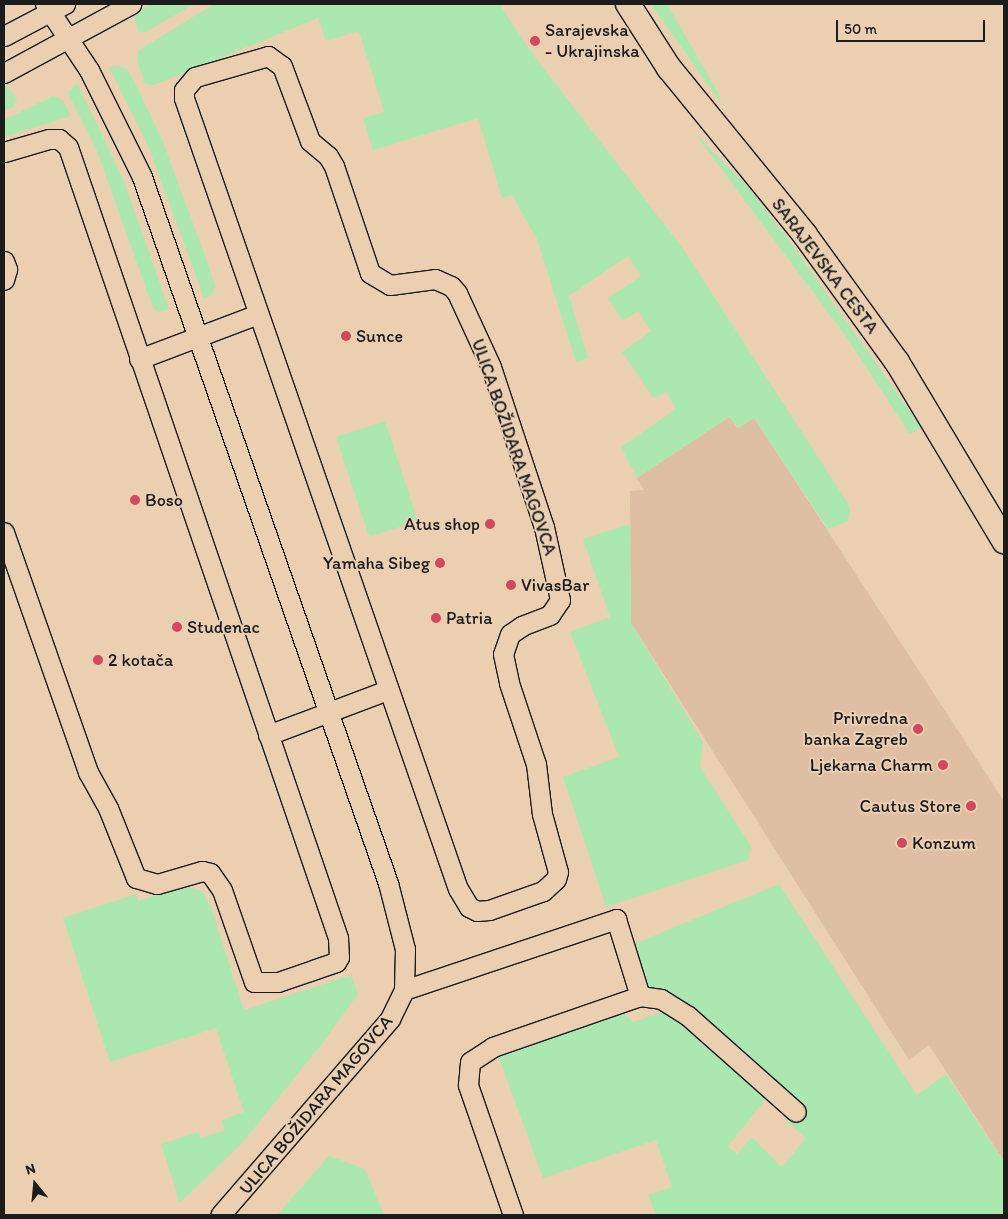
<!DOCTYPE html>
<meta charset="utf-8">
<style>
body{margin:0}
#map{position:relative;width:1008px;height:1219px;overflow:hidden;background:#ead0b1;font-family:Itim,sans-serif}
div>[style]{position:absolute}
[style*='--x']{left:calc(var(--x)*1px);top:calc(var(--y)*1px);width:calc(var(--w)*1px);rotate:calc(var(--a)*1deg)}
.built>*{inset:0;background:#debfa4}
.green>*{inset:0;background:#aae8af}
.roads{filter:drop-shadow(1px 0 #1c1c1c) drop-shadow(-1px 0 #1c1c1c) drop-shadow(0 1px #1c1c1c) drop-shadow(0 -1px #1c1c1c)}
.minor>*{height:19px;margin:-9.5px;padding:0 9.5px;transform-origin:9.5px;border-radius:9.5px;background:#ead0b1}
.major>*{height:24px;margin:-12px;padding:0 12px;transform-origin:12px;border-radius:12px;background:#ead0b1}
.dots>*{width:14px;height:14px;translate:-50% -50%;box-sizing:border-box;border:2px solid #ead0b1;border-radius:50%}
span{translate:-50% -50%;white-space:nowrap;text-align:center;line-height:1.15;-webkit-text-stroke:4px #ead0b1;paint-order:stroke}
.poi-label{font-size:18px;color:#1c1c1c}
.left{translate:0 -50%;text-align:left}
.right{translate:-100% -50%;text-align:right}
.street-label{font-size:18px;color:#1c1c1c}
.frame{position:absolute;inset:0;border:5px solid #1c1c1c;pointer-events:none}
.north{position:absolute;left:10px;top:1159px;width:50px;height:50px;-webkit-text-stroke:4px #ead0b1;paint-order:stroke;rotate:343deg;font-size:14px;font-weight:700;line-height:20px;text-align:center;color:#1c1c1c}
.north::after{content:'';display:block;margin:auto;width:18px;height:22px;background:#1c1c1c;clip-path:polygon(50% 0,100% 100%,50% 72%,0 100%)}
.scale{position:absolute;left:836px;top:20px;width:149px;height:22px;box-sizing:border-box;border:2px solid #1c1c1c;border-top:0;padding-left:6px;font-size:15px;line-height:18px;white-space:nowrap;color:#1c1c1c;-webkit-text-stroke:4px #ead0b1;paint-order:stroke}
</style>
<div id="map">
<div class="built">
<i style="clip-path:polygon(730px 416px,737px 428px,754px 418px,1004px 801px,1004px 1161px,929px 1045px,909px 1060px,631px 623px,630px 491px,644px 490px,637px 478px)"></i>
</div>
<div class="green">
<i style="clip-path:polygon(151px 4px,194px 4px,144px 33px,138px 31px,133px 14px)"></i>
<i style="clip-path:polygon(214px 4px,499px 4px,535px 57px,681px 246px,846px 500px,850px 509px,848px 521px,828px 529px,754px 418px,739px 428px,729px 417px,637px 478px,621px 447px,676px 409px,666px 392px,654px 399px,622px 352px,651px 331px,638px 311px,623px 321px,608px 298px,641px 276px,628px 256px,569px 296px,588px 358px,576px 362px,537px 239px,512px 195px,502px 198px,478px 118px,373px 150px,363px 118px,384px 112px,359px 31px,326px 41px,318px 18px,154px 85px,145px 84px,137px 61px,139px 50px)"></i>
<i style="clip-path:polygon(651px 4px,667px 4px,719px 94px,720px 102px)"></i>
<i style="clip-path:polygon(119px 66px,128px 70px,138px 89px,163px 142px,209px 267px,215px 286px,212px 295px,204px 298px,149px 148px,109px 67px)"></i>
<i style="clip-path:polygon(5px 83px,17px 99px,13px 107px,4px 111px)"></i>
<i style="clip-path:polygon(77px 83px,124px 181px,169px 309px,158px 312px,153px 308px,97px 151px,68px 93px)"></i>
<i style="clip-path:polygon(53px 96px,63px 100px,71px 116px,4px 137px,4px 120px)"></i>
<i style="clip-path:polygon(693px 131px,748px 187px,785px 235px,921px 427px,910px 434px,842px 331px)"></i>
<i style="clip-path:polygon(385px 421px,418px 521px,369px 537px,336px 437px)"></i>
<i style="clip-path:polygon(630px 524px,631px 623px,703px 742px,700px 767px,751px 846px,748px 860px,606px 907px,563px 777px,619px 757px,570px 632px,610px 617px,583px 539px)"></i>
<i style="clip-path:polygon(779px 884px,917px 1095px,946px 1074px,1004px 1162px,1004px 1215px,656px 1215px,648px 1195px,672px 1187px,656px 1140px,543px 1178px,498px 1055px,614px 1014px,623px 1013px,633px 1022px,667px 1010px,766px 1099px,728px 1146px,737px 1154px,752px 1137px,782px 1167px,806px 1138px,784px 1119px,787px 1117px,791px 1120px,801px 1109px,646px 989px,631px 945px)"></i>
<i style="clip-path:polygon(185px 886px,202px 891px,211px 907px,244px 1010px,351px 975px,358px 994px,325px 1040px,243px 1142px,180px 1203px,161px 1144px,198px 1132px,201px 1138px,225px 1130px,221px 1120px,244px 1112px,216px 1028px,110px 1062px,63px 918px,136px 894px,138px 901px)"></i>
<i style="clip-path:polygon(329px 1156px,365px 1169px,384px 1215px,277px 1215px)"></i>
</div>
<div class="roads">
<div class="minor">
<i style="--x:45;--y:4;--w:79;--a:56.3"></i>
<i style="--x:89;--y:70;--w:119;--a:63.6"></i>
<i style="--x:142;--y:177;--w:748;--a:70.79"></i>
<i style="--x:388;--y:883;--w:68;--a:75.6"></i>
<i style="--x:405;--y:949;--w:41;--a:91.4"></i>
<i style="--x:404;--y:990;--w:32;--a:116"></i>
<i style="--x:390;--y:1019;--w:259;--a:130.9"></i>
<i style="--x:4;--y:36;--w:69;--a:-27.7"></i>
<i style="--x:268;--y:56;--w:17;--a:36"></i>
<i style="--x:282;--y:66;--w:80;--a:69.5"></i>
<i style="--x:310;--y:141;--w:23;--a:40"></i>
<i style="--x:328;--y:156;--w:12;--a:59"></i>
<i style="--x:334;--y:166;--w:113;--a:71.4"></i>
<i style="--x:370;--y:273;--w:23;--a:31"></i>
<i style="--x:390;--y:285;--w:45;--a:-7.6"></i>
<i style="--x:435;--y:279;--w:17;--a:24"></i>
<i style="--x:451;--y:286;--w:9;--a:49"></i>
<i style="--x:457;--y:293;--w:81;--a:65.3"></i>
<i style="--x:491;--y:367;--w:169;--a:71.7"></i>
<i style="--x:544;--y:527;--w:75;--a:77.6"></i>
<i style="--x:560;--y:600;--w:18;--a:124"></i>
<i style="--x:550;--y:615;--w:30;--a:159"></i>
<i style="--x:522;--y:626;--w:14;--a:146"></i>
<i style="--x:510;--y:634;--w:21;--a:109"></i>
<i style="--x:503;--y:654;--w:30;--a:78"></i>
<i style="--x:509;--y:683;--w:85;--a:71.6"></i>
<i style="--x:536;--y:764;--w:50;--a:83.2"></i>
<i style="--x:542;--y:814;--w:60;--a:74.6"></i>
<i style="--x:558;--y:872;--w:7;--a:106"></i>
<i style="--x:556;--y:879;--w:18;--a:137"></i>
<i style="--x:543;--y:891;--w:57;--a:160.6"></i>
<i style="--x:489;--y:910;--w:12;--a:175"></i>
<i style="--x:477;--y:911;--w:9;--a:-153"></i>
<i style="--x:469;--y:907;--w:21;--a:-121"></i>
<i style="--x:458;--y:889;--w:837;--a:-109.11"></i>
<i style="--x:184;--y:98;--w:8;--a:-90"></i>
<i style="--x:184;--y:90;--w:17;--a:-50"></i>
<i style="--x:195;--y:77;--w:76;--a:-16"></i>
<i style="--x:4;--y:73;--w:145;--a:-28.5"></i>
<i style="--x:4;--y:152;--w:47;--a:-16.1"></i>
<i style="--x:49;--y:139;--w:10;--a:0"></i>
<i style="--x:59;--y:139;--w:12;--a:42"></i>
<i style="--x:68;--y:147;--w:836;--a:71.15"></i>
<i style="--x:338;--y:938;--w:19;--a:87"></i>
<i style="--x:339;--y:957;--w:6;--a:121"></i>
<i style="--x:336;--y:962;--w:61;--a:161"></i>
<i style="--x:278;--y:982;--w:24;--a:180"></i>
<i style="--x:254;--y:982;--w:97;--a:-109.2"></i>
<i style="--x:222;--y:890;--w:21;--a:-125"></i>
<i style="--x:210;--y:873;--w:8;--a:-166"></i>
<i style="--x:202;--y:871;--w:47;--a:163.9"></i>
<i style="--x:157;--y:884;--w:22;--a:-164"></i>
<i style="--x:136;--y:878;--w:75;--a:-111.8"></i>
<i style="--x:108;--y:808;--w:41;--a:-119.1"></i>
<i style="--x:88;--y:772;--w:254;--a:-109.3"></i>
<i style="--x:4;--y:261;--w:9;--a:69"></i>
<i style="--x:7;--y:269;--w:11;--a:105"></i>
<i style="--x:139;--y:359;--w:127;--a:-20.7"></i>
<i style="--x:268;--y:735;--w:128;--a:-20.6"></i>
<i style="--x:404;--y:990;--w:224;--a:-18.5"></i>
<i style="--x:616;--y:919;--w:81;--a:72.7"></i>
<i style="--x:640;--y:996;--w:156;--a:160.9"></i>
<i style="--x:493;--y:1047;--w:27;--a:147"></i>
<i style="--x:470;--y:1062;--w:23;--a:95"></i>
<i style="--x:468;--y:1085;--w:138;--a:70.9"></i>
<i style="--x:640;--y:996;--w:21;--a:8"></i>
<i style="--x:661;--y:999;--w:32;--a:32"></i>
<i style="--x:688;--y:1016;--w:144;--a:41.6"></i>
</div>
<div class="major">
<i style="--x:628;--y:4;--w:76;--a:57.4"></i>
<i style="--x:669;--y:68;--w:215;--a:50.8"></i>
<i style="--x:805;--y:235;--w:157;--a:54.1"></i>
<i style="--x:897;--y:362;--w:209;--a:59.1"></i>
</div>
</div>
<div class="dots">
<i style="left:535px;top:41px;background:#d1495b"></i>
<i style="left:346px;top:336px;background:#d1495b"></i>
<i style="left:135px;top:500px;background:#d1495b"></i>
<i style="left:490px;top:524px;background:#d1495b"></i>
<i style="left:440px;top:563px;background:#d1495b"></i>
<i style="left:511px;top:585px;background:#d1495b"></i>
<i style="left:436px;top:618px;background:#d1495b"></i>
<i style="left:177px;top:627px;background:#d1495b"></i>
<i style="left:98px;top:660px;background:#d1495b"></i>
<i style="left:918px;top:729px;background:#d1495b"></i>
<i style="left:943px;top:765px;background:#d1495b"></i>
<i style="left:971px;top:806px;background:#d1495b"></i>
<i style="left:902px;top:843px;background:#d1495b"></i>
</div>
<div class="poi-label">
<span class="left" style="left:545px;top:41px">Sarajevska<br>- Ukrajinska</span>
<span class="left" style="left:356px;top:336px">Sunce</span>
<span class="left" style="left:145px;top:500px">Boso</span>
<span class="right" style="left:480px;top:524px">Atus shop</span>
<span class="right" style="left:430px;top:563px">Yamaha Sibeg</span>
<span class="left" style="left:521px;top:585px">VivasBar</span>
<span class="left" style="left:446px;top:618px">Patria</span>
<span class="left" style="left:187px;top:627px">Studenac</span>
<span class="left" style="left:108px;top:660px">2 kotača</span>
<span class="right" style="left:908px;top:729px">Privredna<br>banka Zagreb</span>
<span class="right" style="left:933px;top:765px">Ljekarna Charm</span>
<span class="right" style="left:961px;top:806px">Cautus Store</span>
<span class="left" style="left:912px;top:843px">Konzum</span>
</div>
<div class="street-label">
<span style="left:825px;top:266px;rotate:53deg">SARAJEVSKA CESTA</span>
<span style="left:514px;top:447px;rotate:71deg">ULICA BOŽIDARA MAGOVCA</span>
<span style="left:316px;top:1105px;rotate:-50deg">ULICA BOŽIDARA MAGOVCA</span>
</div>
<div class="frame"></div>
<div class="north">N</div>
<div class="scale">50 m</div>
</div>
